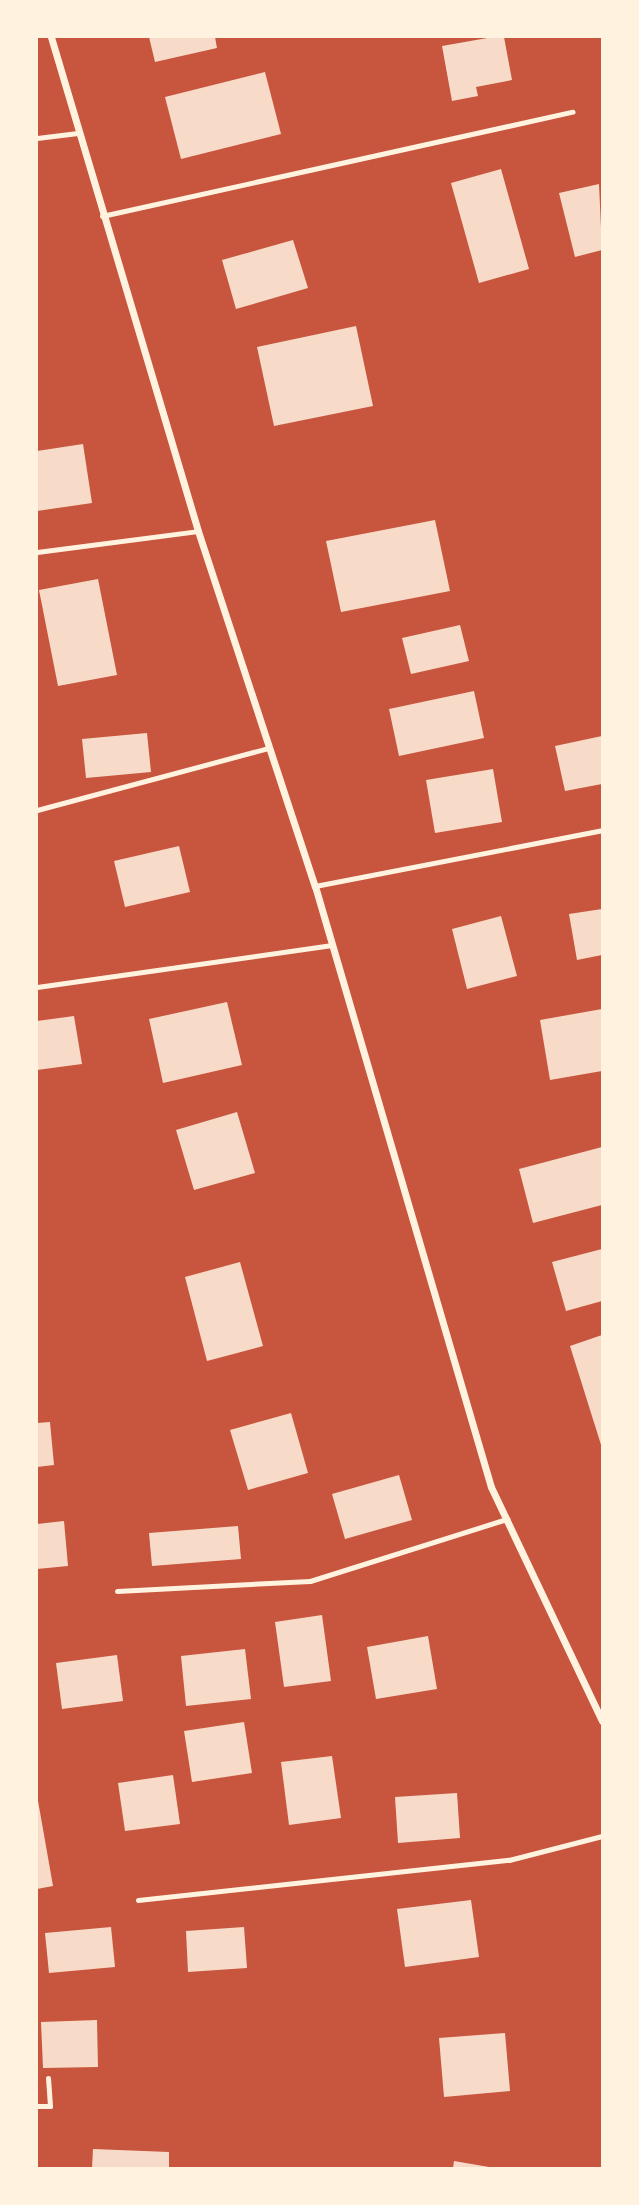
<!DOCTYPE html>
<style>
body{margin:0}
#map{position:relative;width:639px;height:2205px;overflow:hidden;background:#c8553d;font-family:Montserrat,sans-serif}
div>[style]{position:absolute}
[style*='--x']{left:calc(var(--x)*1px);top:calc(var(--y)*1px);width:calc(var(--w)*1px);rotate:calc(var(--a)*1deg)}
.building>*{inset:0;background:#f7dbc8}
.service>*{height:5px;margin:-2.5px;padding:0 2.5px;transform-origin:2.5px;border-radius:2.5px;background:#fff3e0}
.minor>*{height:7px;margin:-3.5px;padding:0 3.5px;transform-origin:3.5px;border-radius:3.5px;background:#fff3e0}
span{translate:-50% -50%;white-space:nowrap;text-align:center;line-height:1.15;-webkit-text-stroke:5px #fff3e0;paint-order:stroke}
.frame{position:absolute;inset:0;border:38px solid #fff3e0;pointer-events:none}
</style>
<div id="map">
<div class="building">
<i style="clip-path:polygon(149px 37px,215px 37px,217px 48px,155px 62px)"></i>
<i style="clip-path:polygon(493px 37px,504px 37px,512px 80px,476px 87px,478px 96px,452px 101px,442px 46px)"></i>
<i style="clip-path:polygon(265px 72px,281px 134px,181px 159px,165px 97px)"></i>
<i style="clip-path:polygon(501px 169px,529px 269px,479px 283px,451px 183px)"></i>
<i style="clip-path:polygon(599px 184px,602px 250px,575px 257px,559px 193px)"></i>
<i style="clip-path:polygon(293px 240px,308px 288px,236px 309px,222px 260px)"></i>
<i style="clip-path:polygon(356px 326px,373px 406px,274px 426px,257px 347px)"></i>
<i style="clip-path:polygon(83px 444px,92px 503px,37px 511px,37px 451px)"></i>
<i style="clip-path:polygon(435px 520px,450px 591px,341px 612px,326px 541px)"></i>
<i style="clip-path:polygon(98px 579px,117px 675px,58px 686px,39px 590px)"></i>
<i style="clip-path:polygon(460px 625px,469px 661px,411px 674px,402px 638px)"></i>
<i style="clip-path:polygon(474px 691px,484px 738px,399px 756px,389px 709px)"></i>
<i style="clip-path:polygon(147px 733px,151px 772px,86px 778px,82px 739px)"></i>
<i style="clip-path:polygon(602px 736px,602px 784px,565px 791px,555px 746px)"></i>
<i style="clip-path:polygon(493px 769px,502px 822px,435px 833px,426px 780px)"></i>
<i style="clip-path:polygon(179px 846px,190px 892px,125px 907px,114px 861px)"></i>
<i style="clip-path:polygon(602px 909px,602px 955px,577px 960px,569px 914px)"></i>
<i style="clip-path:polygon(501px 916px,517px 976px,467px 989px,452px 929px)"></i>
<i style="clip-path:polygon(227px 1002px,242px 1065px,163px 1083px,149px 1019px)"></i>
<i style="clip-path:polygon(602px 1009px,602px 1071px,550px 1080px,540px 1020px)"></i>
<i style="clip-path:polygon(74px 1016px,82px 1064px,37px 1070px,37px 1021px)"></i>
<i style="clip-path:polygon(237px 1112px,255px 1173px,194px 1190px,176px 1130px)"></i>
<i style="clip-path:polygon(602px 1147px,602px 1205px,533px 1223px,519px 1169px)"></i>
<i style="clip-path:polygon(602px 1249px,602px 1301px,566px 1311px,552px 1262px)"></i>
<i style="clip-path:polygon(240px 1262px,263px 1346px,207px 1361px,185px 1277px)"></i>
<i style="clip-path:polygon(602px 1335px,602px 1448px,570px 1346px)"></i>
<i style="clip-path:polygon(291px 1413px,308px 1473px,248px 1490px,230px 1430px)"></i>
<i style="clip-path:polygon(50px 1422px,54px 1465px,37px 1467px,37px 1423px)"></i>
<i style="clip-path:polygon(399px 1475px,412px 1520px,345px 1539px,332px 1494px)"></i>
<i style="clip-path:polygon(64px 1521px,68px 1566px,37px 1569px,37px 1524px)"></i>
<i style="clip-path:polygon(238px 1526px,241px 1559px,152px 1566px,149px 1533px)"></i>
<i style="clip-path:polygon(322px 1615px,331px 1681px,284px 1687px,275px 1622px)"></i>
<i style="clip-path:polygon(428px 1636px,437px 1689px,376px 1699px,367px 1647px)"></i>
<i style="clip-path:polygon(245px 1649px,251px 1699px,186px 1706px,181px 1656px)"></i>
<i style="clip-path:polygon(117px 1655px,123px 1701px,62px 1709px,56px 1663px)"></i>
<i style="clip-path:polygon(244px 1722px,252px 1773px,192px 1782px,184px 1731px)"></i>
<i style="clip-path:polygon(332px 1756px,341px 1818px,289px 1825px,281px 1762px)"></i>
<i style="clip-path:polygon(173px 1775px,180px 1824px,125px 1831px,118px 1783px)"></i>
<i style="clip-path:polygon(457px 1793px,460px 1838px,398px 1843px,395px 1797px)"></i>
<i style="clip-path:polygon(37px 1795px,53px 1886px,37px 1889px)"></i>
<i style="clip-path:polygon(471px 1900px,479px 1957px,405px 1967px,397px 1909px)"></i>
<i style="clip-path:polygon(111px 1927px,115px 1967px,49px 1973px,45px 1933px)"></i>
<i style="clip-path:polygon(244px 1927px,247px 1968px,188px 1972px,186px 1931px)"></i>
<i style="clip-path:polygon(97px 2020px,98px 2067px,43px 2068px,41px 2022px)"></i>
<i style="clip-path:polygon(505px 2033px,510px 2091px,444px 2097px,439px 2038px)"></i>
<i style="clip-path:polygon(93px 2149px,169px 2152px,169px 2168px,92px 2168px)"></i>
<i style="clip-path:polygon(454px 2161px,489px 2167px,489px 2168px,453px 2168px)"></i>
</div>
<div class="service">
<i style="--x:37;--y:138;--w:41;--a:-7"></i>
<i style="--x:102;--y:216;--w:482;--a:-12.5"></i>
<i style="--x:37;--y:552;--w:162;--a:-7.4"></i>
<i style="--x:37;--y:810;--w:240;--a:-15"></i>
<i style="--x:315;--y:886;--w:292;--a:-11"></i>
<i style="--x:37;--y:987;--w:298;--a:-8.1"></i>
<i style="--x:117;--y:1591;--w:193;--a:-3"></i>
<i style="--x:310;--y:1581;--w:207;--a:-17.5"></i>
<i style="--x:138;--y:1900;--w:373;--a:-6.2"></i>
<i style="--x:509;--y:1860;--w:96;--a:-14.5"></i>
<i style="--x:37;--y:2106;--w:13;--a:0"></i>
<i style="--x:50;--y:2106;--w:28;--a:-94"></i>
</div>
<div class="minor">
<i style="--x:51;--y:37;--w:515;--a:73.43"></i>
<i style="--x:198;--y:531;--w:374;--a:71.8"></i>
<i style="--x:315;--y:886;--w:626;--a:73.68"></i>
<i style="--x:491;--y:1487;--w:259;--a:64.6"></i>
</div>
<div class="frame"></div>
</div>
